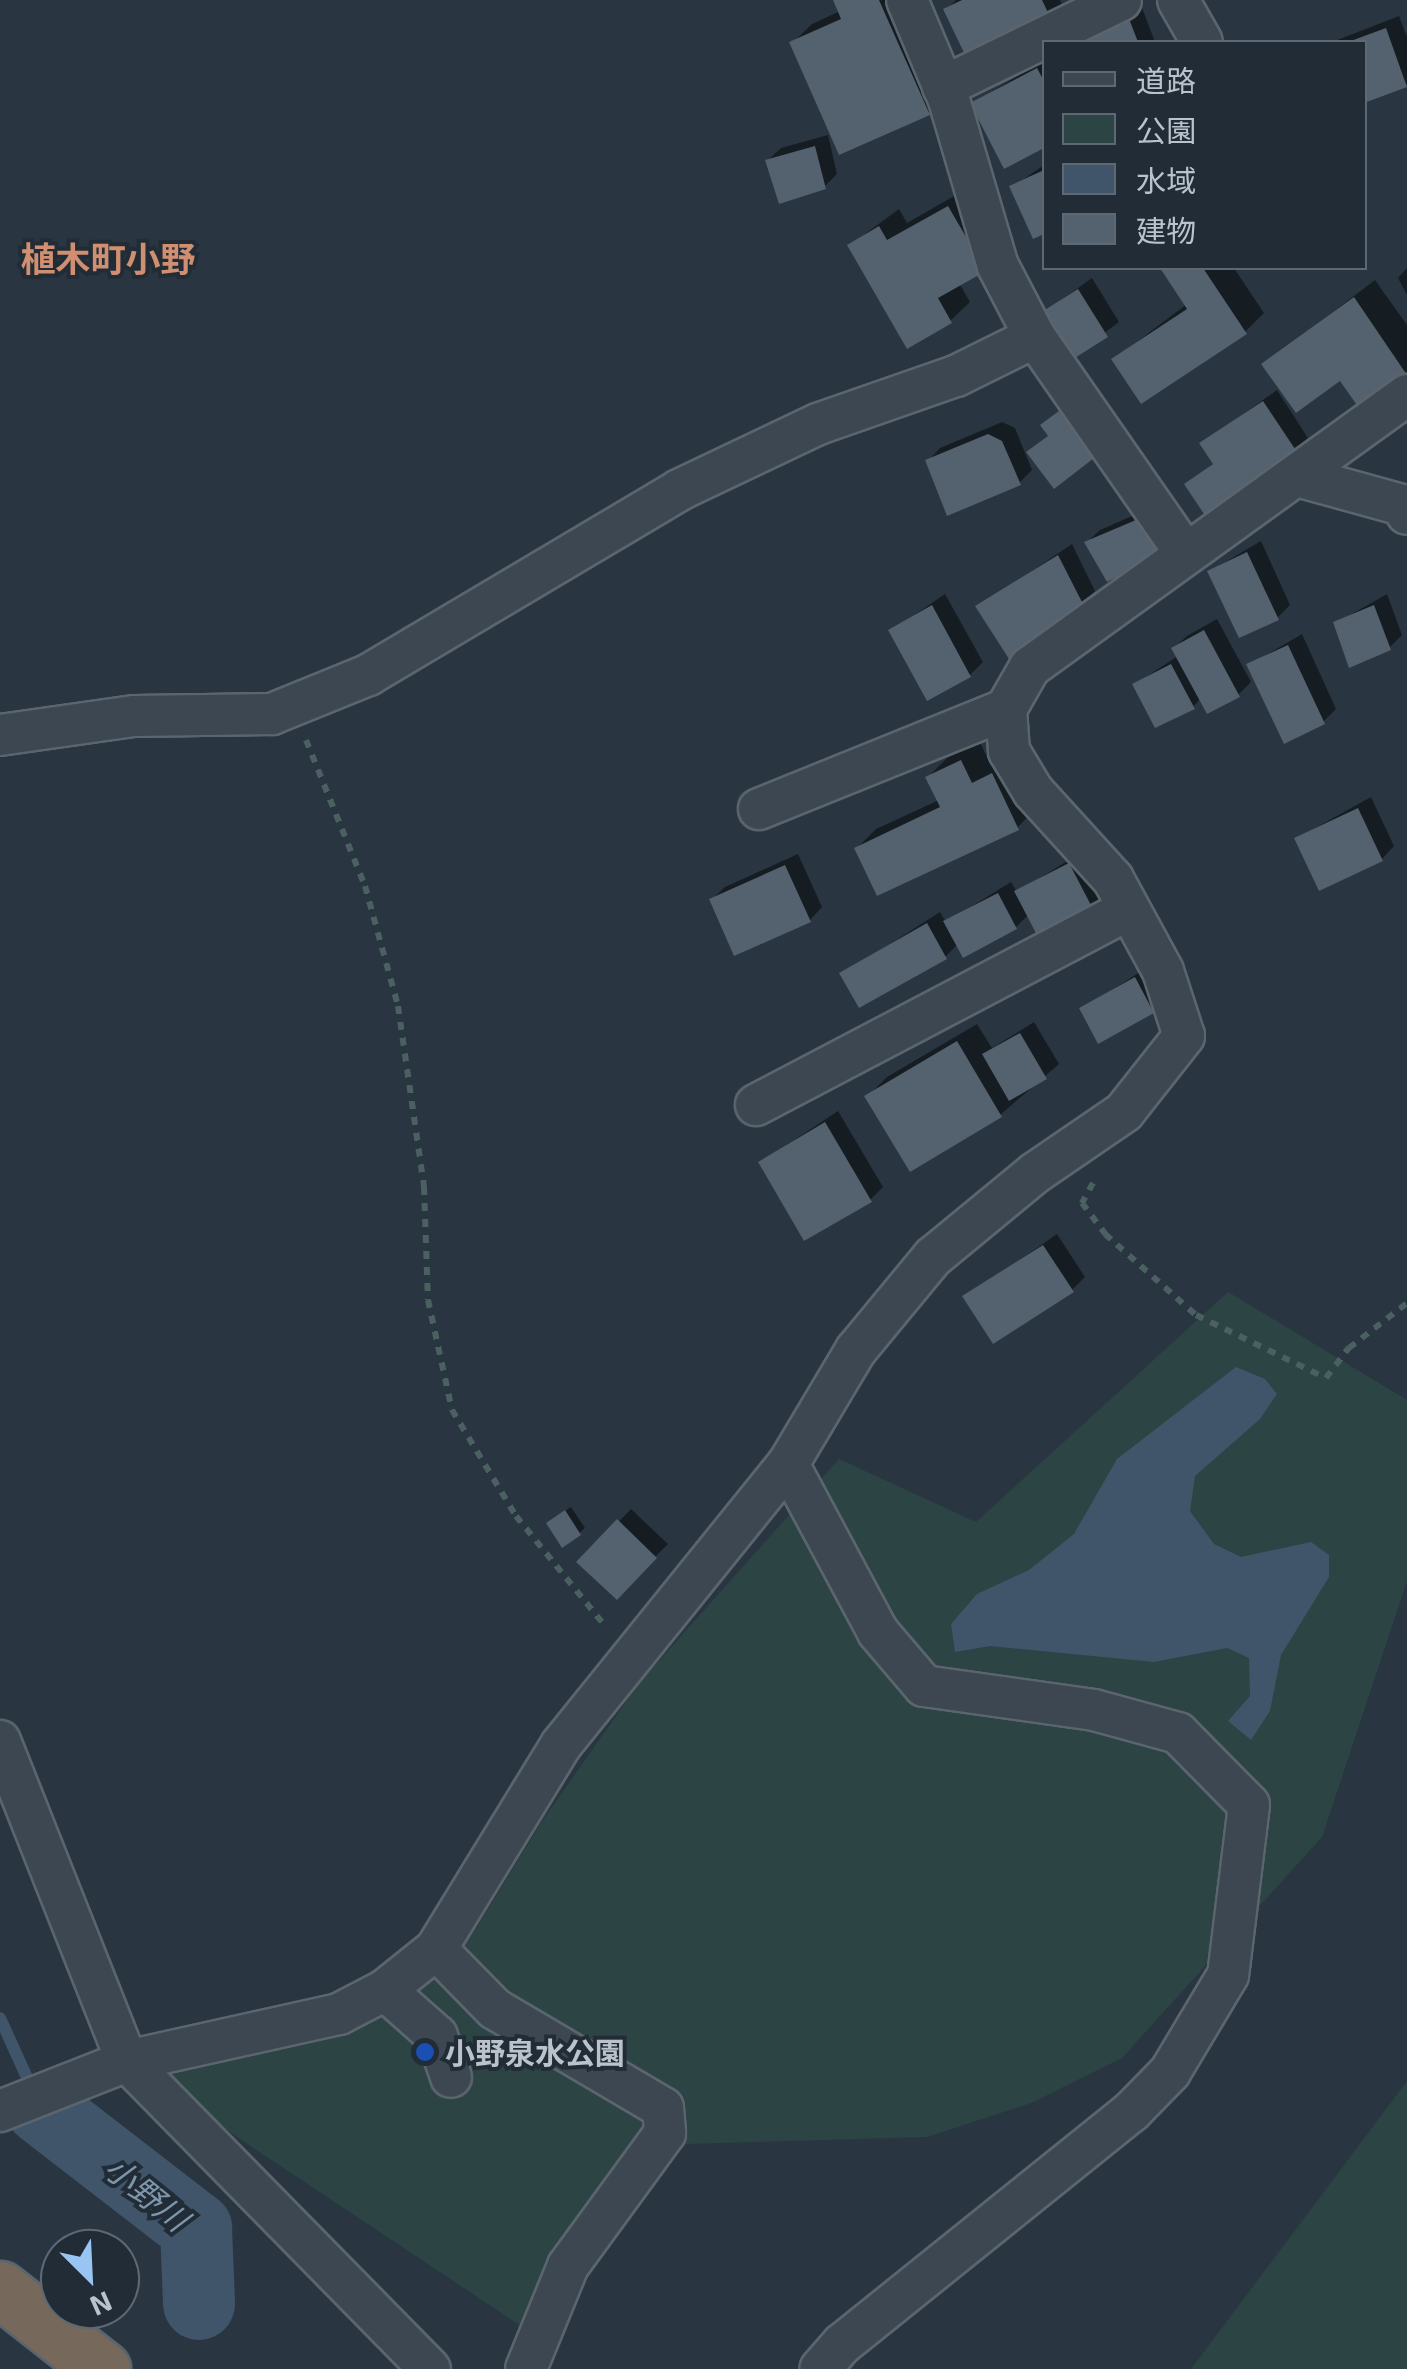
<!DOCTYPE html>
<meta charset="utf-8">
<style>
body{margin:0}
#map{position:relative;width:1407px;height:2369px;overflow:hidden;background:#293641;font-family:"Exo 2","Noto Sans JP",sans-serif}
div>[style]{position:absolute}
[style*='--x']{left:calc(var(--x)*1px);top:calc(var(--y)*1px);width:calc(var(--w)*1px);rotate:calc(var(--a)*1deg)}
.green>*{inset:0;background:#2c4443}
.water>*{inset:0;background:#405569}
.shadow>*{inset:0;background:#0007}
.stream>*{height:12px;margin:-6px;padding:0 6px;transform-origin:6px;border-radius:6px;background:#405569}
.river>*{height:72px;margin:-36px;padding:0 36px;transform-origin:36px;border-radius:36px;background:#405569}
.building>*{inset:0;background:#54616e}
.path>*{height:6px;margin-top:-3px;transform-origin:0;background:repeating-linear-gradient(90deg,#4b6060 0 8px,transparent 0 16px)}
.roads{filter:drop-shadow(2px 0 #5b656e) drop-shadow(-2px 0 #5b656e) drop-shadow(0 2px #5b656e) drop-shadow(0 -2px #5b656e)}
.minor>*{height:40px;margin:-20px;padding:0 20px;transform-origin:20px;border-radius:20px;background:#3d4751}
.highway>*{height:55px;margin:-27.5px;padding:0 27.5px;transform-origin:27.5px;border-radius:27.5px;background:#76685a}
.dots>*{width:28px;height:28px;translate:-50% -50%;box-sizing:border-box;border:5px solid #212c36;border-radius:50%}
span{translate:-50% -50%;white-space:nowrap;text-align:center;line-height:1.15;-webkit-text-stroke:8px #212c36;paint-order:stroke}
.poi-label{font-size:30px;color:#bac2cb;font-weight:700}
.left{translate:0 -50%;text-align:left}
.water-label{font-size:32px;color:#7d96ab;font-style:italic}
.quarter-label{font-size:35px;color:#cf8f70;font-weight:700}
.legend{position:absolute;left:1042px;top:40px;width:325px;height:230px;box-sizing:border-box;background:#212c36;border:2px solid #5e6872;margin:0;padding:12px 18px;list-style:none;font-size:30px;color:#bac2cb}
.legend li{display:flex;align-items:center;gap:20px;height:50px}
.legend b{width:50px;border:2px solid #5e6872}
.north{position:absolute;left:40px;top:2229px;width:100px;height:100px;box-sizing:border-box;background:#212c36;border:2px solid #5e6872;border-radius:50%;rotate:156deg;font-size:28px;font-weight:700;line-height:40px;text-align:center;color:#bac2cb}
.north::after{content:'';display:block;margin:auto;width:35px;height:45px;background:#98c5f1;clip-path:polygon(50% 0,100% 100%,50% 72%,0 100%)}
</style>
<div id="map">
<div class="green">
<i style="clip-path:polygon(1228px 1292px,1407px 1400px,1407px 1581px,1322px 1837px,1122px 2058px,1031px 2103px,927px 2137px,685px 2144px,536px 2336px,147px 2077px,364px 2026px,477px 1927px,542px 1821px,640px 1682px,839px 1459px,976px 1522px)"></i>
<i style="clip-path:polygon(1407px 2081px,1407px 2369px,1191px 2369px)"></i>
</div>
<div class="water">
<i style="clip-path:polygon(1236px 1367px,1265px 1379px,1277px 1394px,1260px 1419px,1195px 1476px,1190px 1511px,1214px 1544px,1241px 1557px,1311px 1542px,1329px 1555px,1329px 1577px,1281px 1655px,1270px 1711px,1251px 1740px,1228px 1721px,1250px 1696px,1249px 1658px,1227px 1648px,1154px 1662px,990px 1646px,955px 1652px,951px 1624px,977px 1594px,1029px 1570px,1074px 1534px,1117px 1459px)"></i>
</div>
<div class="shadow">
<i style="clip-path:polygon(835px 0,906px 0,948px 93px,928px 113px,792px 43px,812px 24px,840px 11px)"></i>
<i style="clip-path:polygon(956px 0,1060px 0,1063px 6px,1050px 19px,946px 10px)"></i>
<i style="clip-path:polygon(1141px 5px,1155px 42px,1075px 42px,1104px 19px)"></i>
<i style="clip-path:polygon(1399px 16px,1407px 37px,1407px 84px,1364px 101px,1364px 42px,1332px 42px)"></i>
<i style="clip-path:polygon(1044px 60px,1044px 145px,1006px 165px,973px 103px)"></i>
<i style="clip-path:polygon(828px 135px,837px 174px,824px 187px,768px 160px,781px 148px)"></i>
<i style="clip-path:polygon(1044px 165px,1044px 231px,1034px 236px,1012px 187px)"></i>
<i style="clip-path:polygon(968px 188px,1004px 249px,959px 283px,970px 302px,950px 321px,850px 245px,899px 209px,907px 223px)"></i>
<i style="clip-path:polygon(1163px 268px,1234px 268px,1264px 313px,1245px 332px,1114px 359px,1187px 304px)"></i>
<i style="clip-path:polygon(1407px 268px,1407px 295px,1398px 278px)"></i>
<i style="clip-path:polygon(1092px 278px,1119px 322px,1071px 358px,1043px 313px)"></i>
<i style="clip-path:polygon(1375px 280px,1407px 325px,1407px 372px,1360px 405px,1341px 378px,1264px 364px)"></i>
<i style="clip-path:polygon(1277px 390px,1308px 438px,1296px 450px,1187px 484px,1215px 462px,1202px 443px)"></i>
<i style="clip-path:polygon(1002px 422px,1015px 428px,1032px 470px,1019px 483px,928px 461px,940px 448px)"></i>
<i style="clip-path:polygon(1162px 503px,1175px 538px,1087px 542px,1100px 530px)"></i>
<i style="clip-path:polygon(1261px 541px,1290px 605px,1277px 618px,1210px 571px)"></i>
<i style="clip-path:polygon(1072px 544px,1095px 591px,1082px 604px,978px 607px)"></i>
<i style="clip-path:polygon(945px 594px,983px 662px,970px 675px,891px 631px)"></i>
<i style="clip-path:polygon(1387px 594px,1402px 635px,1389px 648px,1336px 623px)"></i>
<i style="clip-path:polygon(1217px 619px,1251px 682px,1238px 695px,1201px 698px,1193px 707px,1135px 684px,1178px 656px,1174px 648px,1187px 636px)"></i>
<i style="clip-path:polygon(1302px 634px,1336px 709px,1323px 722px,1249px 665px)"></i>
<i style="clip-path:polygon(980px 742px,991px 766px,1012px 756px,1036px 808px,1017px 828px,857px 848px,876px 829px,939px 800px,928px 777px,947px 758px)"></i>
<i style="clip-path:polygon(1371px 797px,1394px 846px,1382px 859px,1297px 838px)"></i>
<i style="clip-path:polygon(1082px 852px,1104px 894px,1091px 907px,1029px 914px,1016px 927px,958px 944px,945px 957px,843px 974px,940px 912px,946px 922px,1011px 882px,1017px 892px)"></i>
<i style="clip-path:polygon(798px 854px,822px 907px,810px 920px,712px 899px,725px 887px)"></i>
<i style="clip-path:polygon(1148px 967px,1166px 999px,1153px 1011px,1082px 1009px)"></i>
<i style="clip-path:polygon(1034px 1022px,1059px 1064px,1000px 1115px,868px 1096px,887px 1077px,977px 1024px,992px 1048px)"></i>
<i style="clip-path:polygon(838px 1111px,883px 1187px,870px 1200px,761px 1162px)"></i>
<i style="clip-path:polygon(1057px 1234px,1085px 1277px,1072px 1290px,966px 1297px)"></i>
<i style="clip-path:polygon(571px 1507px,585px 1528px,579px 1533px,555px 1517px)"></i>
<i style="clip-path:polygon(631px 1509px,668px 1544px,616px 1596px,580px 1562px)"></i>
</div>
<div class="stream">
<i style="--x:0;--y:2018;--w:82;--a:65.6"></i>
</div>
<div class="river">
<i style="--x:42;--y:2109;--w:195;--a:37.7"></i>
<i style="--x:196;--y:2228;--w:76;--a:87.7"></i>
</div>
<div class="building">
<i style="clip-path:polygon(833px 0,879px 0,930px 115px,839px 155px,789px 42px,841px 19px)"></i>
<i style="clip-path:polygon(962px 0,1042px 0,1052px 21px,968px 61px,943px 9px)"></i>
<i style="clip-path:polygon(1128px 16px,1138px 42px,1093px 42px,1089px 31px)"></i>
<i style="clip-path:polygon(1386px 28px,1407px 87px,1364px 103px,1364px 42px,1348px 42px)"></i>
<i style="clip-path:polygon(1037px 68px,1044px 81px,1044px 148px,1004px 169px,970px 103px)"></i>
<i style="clip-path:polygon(815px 146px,826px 189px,779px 204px,765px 160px)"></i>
<i style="clip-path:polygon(1044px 170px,1044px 234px,1033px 239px,1009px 186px)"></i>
<i style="clip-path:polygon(948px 206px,986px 271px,938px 298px,952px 323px,907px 349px,847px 245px,879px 226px,887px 240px)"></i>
<i style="clip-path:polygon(1160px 268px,1203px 268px,1247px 334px,1141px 404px,1111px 359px,1187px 309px)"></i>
<i style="clip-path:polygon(1078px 289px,1108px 337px,1070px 361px,1040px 313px)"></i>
<i style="clip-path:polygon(1354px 297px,1407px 375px,1359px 408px,1340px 381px,1296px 413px,1261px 364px)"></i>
<i style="clip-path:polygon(1263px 401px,1297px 452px,1204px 514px,1184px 484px,1213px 464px,1199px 443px)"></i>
<i style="clip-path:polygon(1063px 408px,1098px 455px,1054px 489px,1026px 452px,1048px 436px,1040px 425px)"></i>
<i style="clip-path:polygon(988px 434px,1002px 441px,1021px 485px,947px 516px,925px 460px)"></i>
<i style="clip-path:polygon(1150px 514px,1164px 553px,1107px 582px,1084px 542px)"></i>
<i style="clip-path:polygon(1247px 552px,1279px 620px,1239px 638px,1207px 571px)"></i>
<i style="clip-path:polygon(1058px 555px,1084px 606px,1009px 659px,975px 606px)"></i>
<i style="clip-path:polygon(932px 605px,971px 677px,927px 701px,888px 630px)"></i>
<i style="clip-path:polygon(1374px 605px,1391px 650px,1349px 668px,1333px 622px)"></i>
<i style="clip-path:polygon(1204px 630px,1240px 697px,1207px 714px,1171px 648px)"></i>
<i style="clip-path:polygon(1288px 645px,1325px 724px,1284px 744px,1246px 664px)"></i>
<i style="clip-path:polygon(1171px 664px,1195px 709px,1155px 728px,1132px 684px)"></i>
<i style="clip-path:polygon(961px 760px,972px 783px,992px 773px,1019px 830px,877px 896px,854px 848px,940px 807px,925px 777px)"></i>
<i style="clip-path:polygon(1358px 808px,1383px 861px,1319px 891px,1294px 838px)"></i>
<i style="clip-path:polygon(1069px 863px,1093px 909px,1038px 937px,1014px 891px)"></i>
<i style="clip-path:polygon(785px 865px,811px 922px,734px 956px,709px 899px)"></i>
<i style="clip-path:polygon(998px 893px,1017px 929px,963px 958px,943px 921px)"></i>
<i style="clip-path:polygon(927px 923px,947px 959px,859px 1008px,839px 973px)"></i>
<i style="clip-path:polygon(1135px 977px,1154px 1013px,1098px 1044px,1079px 1008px)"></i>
<i style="clip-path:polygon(1020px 1033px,1047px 1079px,1009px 1101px,982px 1054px)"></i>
<i style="clip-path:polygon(957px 1041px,1002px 1117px,910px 1172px,864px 1096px)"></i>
<i style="clip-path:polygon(825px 1122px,872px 1202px,804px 1241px,758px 1162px)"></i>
<i style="clip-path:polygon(1043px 1245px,1074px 1292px,993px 1344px,962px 1296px)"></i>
<i style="clip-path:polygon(565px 1510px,581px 1535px,562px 1548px,546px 1523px)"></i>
<i style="clip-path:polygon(617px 1519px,657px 1558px,617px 1600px,576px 1562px)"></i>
</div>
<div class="path">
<i style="--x:306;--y:740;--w:157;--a:68"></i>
<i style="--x:365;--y:886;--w:124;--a:74.6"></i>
<i style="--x:398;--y:1006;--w:183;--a:81.8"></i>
<i style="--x:424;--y:1187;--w:113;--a:88"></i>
<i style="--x:428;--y:1300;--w:113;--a:77.7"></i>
<i style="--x:452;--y:1410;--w:124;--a:58.9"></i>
<i style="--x:516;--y:1516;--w:143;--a:51"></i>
<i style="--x:1093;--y:1183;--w:23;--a:119"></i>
<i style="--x:1082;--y:1203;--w:39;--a:53"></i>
<i style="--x:1105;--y:1234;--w:122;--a:41.7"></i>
<i style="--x:1196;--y:1315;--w:144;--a:25.9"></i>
<i style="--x:1326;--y:1378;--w:38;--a:-53"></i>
<i style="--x:1349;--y:1348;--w:73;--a:-37.8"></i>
</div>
<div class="roads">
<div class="minor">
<i style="--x:907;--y:0;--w:108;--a:67.2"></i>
<i style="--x:949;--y:100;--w:173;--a:73.6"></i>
<i style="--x:998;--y:266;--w:80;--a:62.5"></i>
<i style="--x:1035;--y:337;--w:264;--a:55.2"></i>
<i style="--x:1178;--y:0;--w:48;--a:60.3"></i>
<i style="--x:943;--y:87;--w:198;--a:-26"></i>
<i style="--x:1297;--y:476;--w:109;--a:15.4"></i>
<i style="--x:1402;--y:505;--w:10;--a:61"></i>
<i style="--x:0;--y:735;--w:135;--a:-8.1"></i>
<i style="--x:134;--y:716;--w:138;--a:-0.8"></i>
<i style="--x:272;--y:714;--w:104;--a:-22.1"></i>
<i style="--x:368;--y:675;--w:362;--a:-30.7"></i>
<i style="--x:679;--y:490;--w:154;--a:-25.4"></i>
<i style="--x:818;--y:424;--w:146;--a:-19.2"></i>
<i style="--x:956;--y:376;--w:88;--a:-26.3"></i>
<i style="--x:759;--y:809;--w:266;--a:-22"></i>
<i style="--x:756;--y:1105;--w:421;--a:-27.7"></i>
<i style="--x:788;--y:1464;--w:191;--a:61.8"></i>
<i style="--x:878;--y:1632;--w:71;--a:49.6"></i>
<i style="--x:924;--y:1686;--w:172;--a:8"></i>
<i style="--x:1094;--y:1710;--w:87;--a:15.3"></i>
<i style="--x:1178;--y:1733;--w:101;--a:45.4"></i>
<i style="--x:1249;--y:1805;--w:171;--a:97"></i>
<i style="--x:1228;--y:1975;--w:113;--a:120.9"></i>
<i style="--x:1170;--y:2072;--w:54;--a:134.3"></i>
<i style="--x:1132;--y:2111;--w:372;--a:141.2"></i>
<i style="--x:842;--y:2344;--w:33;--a:131"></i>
<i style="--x:0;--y:1741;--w:344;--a:68.4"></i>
<i style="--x:127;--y:2061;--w:432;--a:45.5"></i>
<i style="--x:436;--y:1949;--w:84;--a:45.5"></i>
<i style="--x:495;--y:2009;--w:195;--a:30.5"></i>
<i style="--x:663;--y:2108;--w:25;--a:85"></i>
<i style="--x:665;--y:2133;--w:165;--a:126.1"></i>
<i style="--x:568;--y:2266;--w:111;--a:112.2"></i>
<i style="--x:385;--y:1990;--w:69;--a:41.5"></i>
<i style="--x:437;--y:2036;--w:43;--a:71.1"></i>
<i style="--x:0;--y:2111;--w:136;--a:-21.5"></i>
<i style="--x:127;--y:2061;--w:217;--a:-12.5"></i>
<i style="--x:339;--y:2014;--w:52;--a:-27.6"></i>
<i style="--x:385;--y:1990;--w:65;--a:-38.8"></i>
<i style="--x:436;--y:1949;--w:239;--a:-58.5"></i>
<i style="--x:561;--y:1745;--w:361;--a:-51.1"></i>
<i style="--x:788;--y:1464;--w:133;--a:-59.2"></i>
<i style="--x:856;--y:1350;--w:121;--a:-50.4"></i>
<i style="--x:933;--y:1257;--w:132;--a:-39.5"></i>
<i style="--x:1035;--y:1173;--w:108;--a:-34.4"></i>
<i style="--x:1124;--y:1112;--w:97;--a:-51.7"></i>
<i style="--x:1184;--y:1036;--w:68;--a:-107.9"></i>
<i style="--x:1163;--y:971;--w:105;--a:-118.5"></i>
<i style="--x:1113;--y:879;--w:119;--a:-132.3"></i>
<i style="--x:1033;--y:791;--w:47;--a:-121"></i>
<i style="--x:1009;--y:751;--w:42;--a:-94.1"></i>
<i style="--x:1006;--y:709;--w:48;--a:-60.3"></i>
<i style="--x:1030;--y:667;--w:465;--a:-35.8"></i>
</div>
<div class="highway">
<i style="--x:0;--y:2289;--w:130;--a:38.1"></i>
</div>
</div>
<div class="dots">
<i style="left:425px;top:2052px;background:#1a4fb4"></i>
</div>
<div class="poi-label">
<span class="left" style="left:445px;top:2052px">小野泉水公園</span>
</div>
<div class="water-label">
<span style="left:147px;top:2193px;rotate:39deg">小野川</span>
</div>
<div class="quarter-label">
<span style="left:108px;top:258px">植木町小野</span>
</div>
<ul class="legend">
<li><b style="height:12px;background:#3d4751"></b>道路</li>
<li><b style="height:28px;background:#2c4443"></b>公園</li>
<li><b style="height:28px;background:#405569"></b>水域</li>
<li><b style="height:28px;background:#54616e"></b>建物</li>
</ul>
<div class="north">N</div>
</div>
